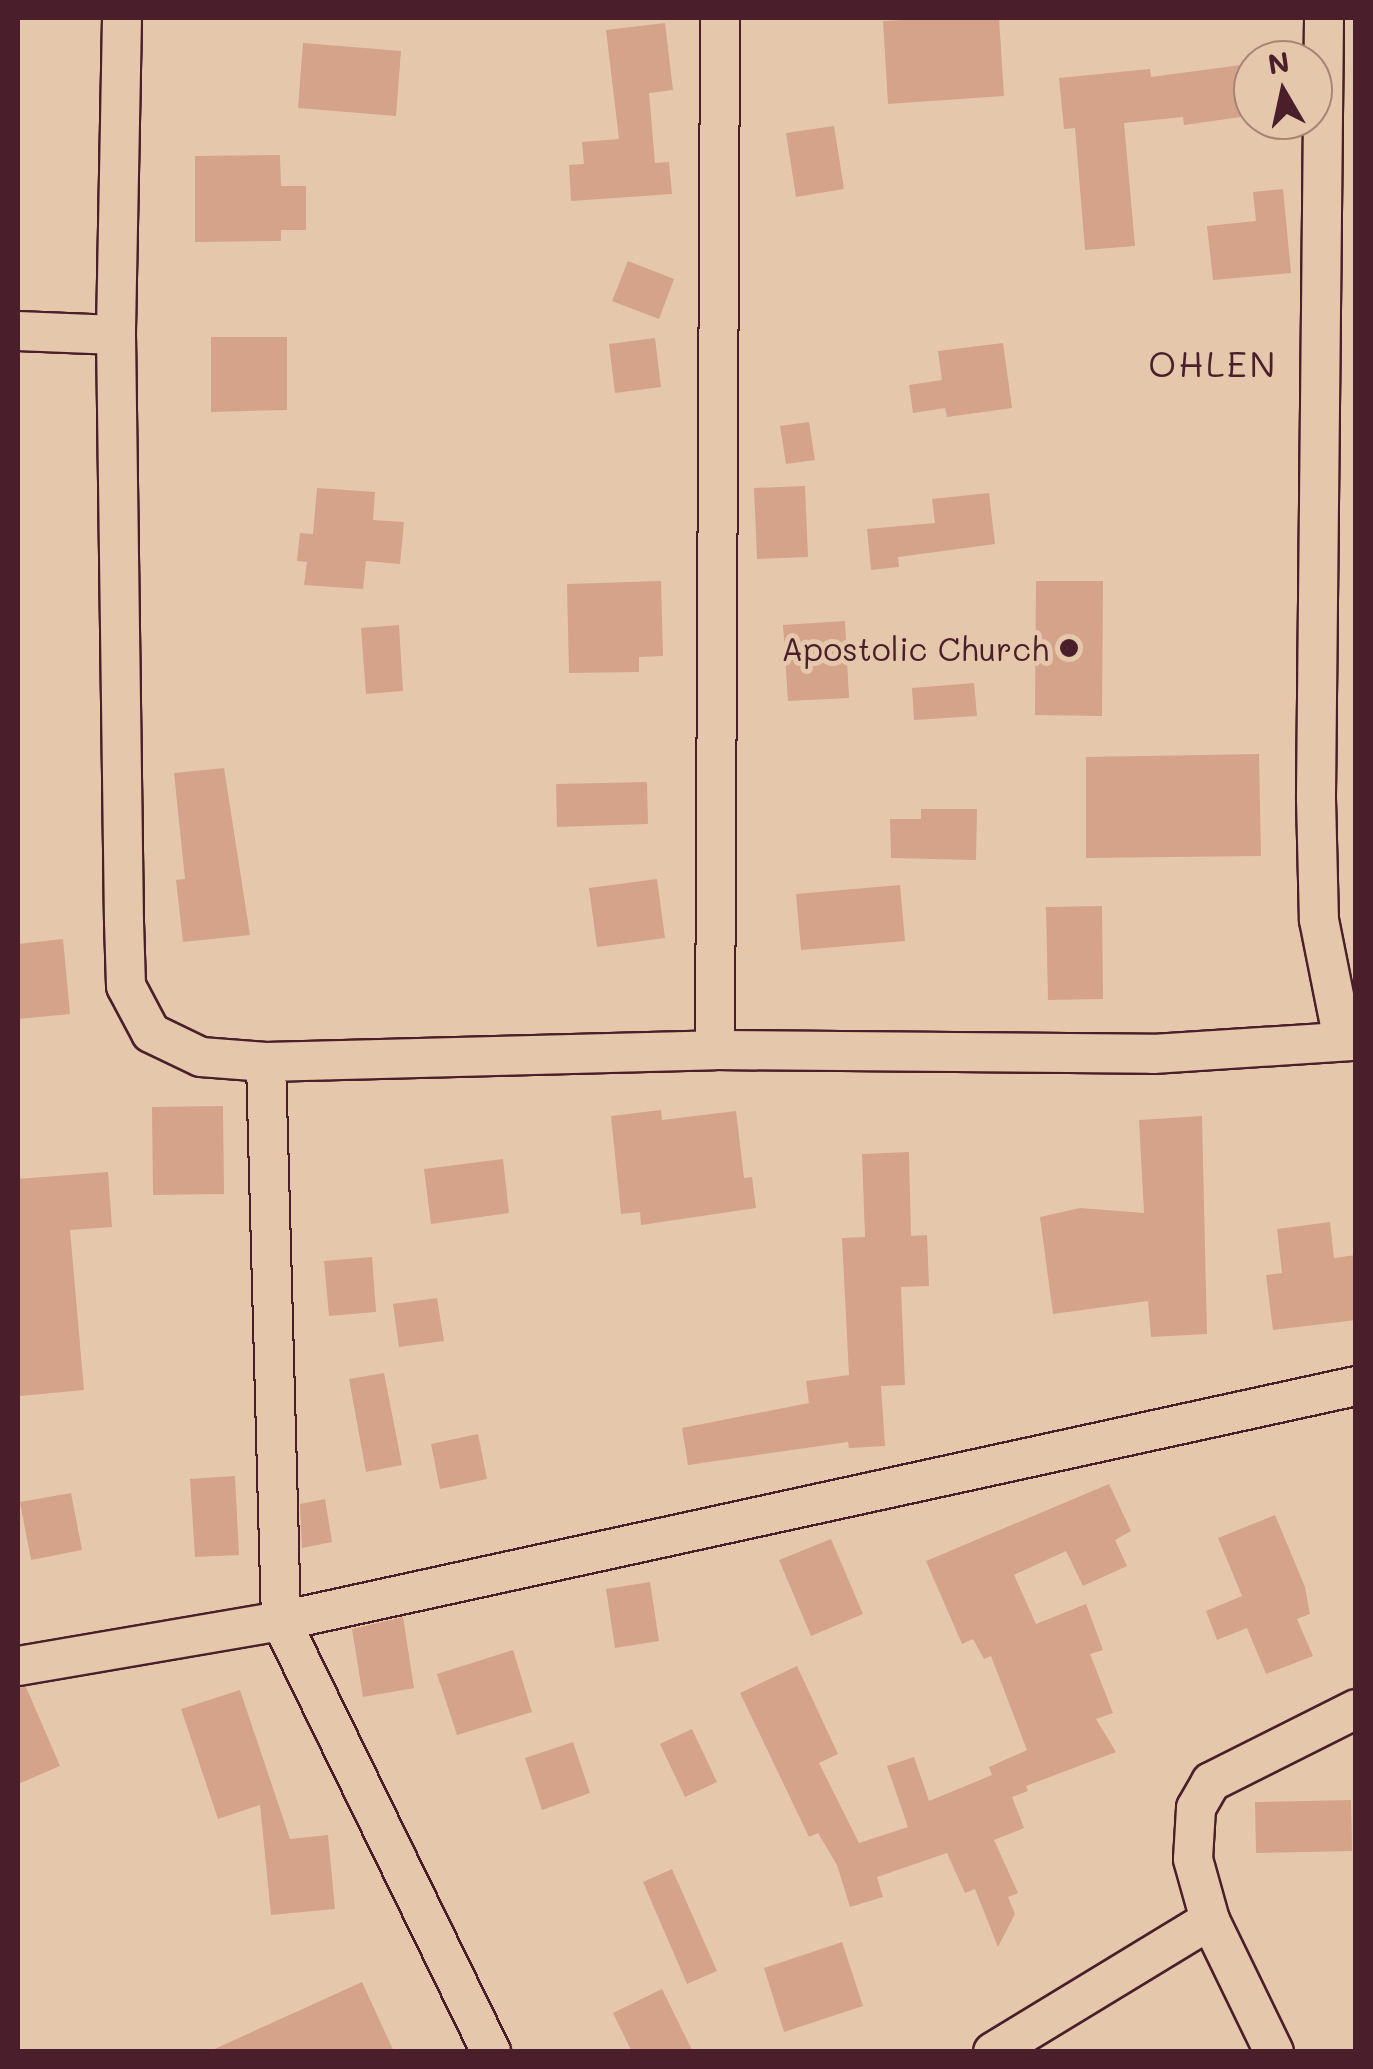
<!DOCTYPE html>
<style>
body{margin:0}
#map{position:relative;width:1373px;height:2069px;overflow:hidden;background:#e5c8ac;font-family:Mali,sans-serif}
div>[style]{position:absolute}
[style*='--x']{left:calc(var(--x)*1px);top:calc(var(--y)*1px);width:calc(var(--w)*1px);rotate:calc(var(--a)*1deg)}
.building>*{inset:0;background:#d4a38a}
.roads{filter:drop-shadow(2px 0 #4a1f2b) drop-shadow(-2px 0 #4a1f2b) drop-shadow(0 2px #4a1f2b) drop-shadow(0 -2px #4a1f2b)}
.minor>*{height:38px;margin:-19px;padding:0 19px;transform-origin:19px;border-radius:19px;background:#e5c8ac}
.dots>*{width:28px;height:28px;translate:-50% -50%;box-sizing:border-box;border:5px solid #e5c8ac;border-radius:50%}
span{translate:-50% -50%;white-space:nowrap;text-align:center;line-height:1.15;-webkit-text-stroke:10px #e5c8ac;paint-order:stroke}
.poi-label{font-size:32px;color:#4a1f2b}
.right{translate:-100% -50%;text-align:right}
.neighbourhood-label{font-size:35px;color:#4a1f2b;letter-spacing:2.5px}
.frame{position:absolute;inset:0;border:20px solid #4a1f2b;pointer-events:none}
.north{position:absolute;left:1233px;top:40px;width:100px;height:100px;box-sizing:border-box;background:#e5c8ac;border:2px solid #a78478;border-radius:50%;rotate:351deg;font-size:28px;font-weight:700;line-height:40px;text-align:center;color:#4a1f2b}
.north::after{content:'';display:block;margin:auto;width:35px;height:45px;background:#4a1f2b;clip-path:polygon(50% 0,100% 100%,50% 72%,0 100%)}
</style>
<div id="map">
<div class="building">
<i style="clip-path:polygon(939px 18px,999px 18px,1004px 96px,888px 104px,883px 21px)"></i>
<i style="clip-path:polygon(665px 23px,673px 90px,649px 93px,655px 163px,669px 162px,672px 194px,571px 201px,569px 165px,584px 164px,582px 142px,619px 139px,606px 30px)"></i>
<i style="clip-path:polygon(303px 43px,401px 51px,396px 116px,298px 108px)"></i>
<i style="clip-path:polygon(1241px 65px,1248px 116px,1184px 125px,1183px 117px,1124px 123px,1135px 246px,1085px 250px,1075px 128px,1064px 129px,1059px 78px,1150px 69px,1151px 77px)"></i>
<i style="clip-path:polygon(834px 126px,844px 189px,796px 197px,786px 133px)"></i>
<i style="clip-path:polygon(280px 155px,281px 186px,306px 186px,306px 230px,281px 230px,281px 241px,195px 242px,195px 156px)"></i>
<i style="clip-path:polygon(1283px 189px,1291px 273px,1213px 280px,1207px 226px,1256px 221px,1253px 192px)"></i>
<i style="clip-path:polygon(628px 261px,674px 279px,659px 319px,612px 301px)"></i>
<i style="clip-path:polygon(211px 337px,287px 337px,287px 410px,211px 412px)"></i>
<i style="clip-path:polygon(655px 338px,661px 387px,615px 393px,609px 344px)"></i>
<i style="clip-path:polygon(1003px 343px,1012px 408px,947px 417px,945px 408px,913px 413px,909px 385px,942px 380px,938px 351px)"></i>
<i style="clip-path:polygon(809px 422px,815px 460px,786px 464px,780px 426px)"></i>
<i style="clip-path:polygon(805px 486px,808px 557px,757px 559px,754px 488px)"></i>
<i style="clip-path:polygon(317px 488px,375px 492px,373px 520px,404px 522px,400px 564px,366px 561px,363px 589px,304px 585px,307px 562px,297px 561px,300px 533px,313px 534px)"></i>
<i style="clip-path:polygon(989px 493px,995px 544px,898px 557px,899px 567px,871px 570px,867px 529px,935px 523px,932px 499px)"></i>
<i style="clip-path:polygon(661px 581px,663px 656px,639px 657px,639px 672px,569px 673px,567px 584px)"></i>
<i style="clip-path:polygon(1036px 581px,1103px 581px,1102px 716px,1035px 715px)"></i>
<i style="clip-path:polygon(845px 621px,849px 698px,788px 701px,783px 625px)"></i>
<i style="clip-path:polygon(399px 625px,403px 691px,366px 694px,361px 628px)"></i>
<i style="clip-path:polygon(974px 683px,977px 716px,914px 720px,912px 688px)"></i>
<i style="clip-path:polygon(1259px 754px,1261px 856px,1086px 858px,1086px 757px)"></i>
<i style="clip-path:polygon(224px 768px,250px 935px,183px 942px,176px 880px,185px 879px,174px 773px)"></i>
<i style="clip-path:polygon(647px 782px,648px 824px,557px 827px,556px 784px)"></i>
<i style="clip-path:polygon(921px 809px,977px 809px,976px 860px,891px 858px,890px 819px,921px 819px)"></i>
<i style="clip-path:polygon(657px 879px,665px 938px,597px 947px,589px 888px)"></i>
<i style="clip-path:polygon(900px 885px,905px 941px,801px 950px,796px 894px)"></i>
<i style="clip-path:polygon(1102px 906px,1103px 999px,1048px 1000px,1046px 907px)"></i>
<i style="clip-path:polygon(63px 939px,70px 1014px,18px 1019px,18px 944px)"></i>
<i style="clip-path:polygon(223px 1106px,224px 1194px,153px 1195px,152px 1107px)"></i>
<i style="clip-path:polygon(661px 1110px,662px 1120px,736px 1111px,744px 1178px,752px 1177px,756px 1208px,641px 1225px,640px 1212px,621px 1214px,611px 1116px)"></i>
<i style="clip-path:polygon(1202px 1116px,1207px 1334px,1151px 1337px,1148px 1301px,1053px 1314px,1040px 1217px,1080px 1208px,1144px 1213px,1139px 1120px)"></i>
<i style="clip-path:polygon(909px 1152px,911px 1236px,927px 1235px,929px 1286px,901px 1287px,905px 1385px,881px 1386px,885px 1446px,849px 1448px,848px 1442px,688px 1465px,682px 1428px,809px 1403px,806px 1381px,849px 1375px,842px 1238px,865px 1237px,862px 1154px)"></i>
<i style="clip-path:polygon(503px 1159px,509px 1213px,431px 1224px,424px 1169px)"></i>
<i style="clip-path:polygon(108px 1172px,112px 1227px,70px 1230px,84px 1390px,20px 1396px,18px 1179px)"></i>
<i style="clip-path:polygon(1330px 1222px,1334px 1258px,1356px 1255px,1356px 1320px,1273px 1330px,1266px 1275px,1282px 1273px,1277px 1229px)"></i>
<i style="clip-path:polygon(372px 1257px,376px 1312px,329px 1316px,324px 1261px)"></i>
<i style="clip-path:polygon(437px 1298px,444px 1341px,399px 1347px,393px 1304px)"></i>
<i style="clip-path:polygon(384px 1373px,402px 1465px,366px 1472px,349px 1379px)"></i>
<i style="clip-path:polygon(478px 1434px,487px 1479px,440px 1489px,431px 1444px)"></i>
<i style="clip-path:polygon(235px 1476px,239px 1555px,195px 1557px,190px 1479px)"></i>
<i style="clip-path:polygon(1109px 1484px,1131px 1531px,1115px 1540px,1127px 1566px,1083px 1586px,1066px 1551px,1014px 1575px,1036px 1624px,1086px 1604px,1103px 1650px,1090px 1654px,1113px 1713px,1096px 1719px,1116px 1752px,1026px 1786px,1028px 1791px,1012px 1797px,1024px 1828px,994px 1840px,1018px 1893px,1008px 1897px,1015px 1914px,998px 1947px,975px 1889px,965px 1893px,947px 1853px,877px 1877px,883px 1897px,850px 1907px,837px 1865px,818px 1833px,809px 1837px,740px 1693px,797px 1666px,838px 1754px,819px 1763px,859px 1843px,908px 1827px,887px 1766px,914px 1757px,929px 1801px,992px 1775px,989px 1767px,1027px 1750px,991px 1656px,984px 1659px,973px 1639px,962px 1644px,926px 1561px)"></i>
<i style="clip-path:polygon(71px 1493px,82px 1550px,31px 1560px,20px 1502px)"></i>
<i style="clip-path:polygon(325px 1499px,332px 1542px,302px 1548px,300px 1504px)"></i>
<i style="clip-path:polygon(1275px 1515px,1305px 1587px,1310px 1614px,1297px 1619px,1313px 1656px,1266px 1674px,1247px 1628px,1217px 1640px,1206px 1611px,1242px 1596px,1218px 1538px)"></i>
<i style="clip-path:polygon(831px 1539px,863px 1614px,811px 1636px,779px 1560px)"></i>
<i style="clip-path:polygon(650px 1582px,659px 1641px,615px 1648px,606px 1589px)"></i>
<i style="clip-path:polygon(403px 1617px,414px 1688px,363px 1697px,352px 1629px)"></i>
<i style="clip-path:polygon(513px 1650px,532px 1712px,457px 1735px,437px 1674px)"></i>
<i style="clip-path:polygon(26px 1687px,60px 1766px,18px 1784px,18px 1688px)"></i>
<i style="clip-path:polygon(240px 1690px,290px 1839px,328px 1835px,335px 1909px,271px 1915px,260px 1805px,218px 1819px,181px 1709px)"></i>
<i style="clip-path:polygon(692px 1729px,717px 1782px,685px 1797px,660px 1744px)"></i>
<i style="clip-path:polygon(573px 1742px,590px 1793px,542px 1810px,525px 1758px)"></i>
<i style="clip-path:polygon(1351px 1800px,1352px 1851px,1256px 1853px,1255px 1802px)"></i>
<i style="clip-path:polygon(672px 1869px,717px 1971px,687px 1984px,643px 1882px)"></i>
<i style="clip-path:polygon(842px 1942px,863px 2006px,784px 2032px,764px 1968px)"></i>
<i style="clip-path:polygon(362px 1982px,394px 2052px,208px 2052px)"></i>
<i style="clip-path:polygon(662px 1989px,693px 2052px,632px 2052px,613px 2013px)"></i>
</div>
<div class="roads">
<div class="minor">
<i style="--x:122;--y:18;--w:317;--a:91.1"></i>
<i style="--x:116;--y:335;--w:587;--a:89.22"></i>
<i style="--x:124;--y:922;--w:64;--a:88.2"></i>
<i style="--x:126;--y:986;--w:53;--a:62"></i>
<i style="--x:151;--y:1033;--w:55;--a:25.6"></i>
<i style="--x:201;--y:1057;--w:65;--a:4.4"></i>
<i style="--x:266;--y:1062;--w:449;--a:-1.5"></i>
<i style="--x:715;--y:1050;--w:438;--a:0.5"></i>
<i style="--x:1153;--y:1054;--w:203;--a:-3.7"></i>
<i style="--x:1324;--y:18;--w:781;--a:90.59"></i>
<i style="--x:1316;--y:799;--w:121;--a:88.6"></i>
<i style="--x:1319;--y:920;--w:122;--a:78.7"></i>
<i style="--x:18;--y:331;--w:98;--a:2.3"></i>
<i style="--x:715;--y:1050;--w:1032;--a:-89.72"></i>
<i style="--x:266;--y:1062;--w:559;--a:88.46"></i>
<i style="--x:281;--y:1621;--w:479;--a:64"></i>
<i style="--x:18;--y:1666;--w:267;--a:-9.7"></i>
<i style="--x:281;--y:1621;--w:1100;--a:-12.33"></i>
<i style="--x:993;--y:2052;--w:254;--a:-31.3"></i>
<i style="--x:1274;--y:2052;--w:147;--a:-115.9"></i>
<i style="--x:1210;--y:1920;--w:63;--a:-105.6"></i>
<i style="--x:1193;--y:1859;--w:51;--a:-86.6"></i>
<i style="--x:1196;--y:1808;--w:30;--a:-60"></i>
<i style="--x:1211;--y:1782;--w:162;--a:-26.7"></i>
</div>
</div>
<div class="dots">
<i style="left:1069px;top:648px;background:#4a1f2b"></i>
</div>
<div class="poi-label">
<span class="right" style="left:1049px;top:648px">Apostolic Church</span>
</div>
<div class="neighbourhood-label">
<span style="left:1213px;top:363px">OHLEN</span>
</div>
<div class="frame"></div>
<div class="north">N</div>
</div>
